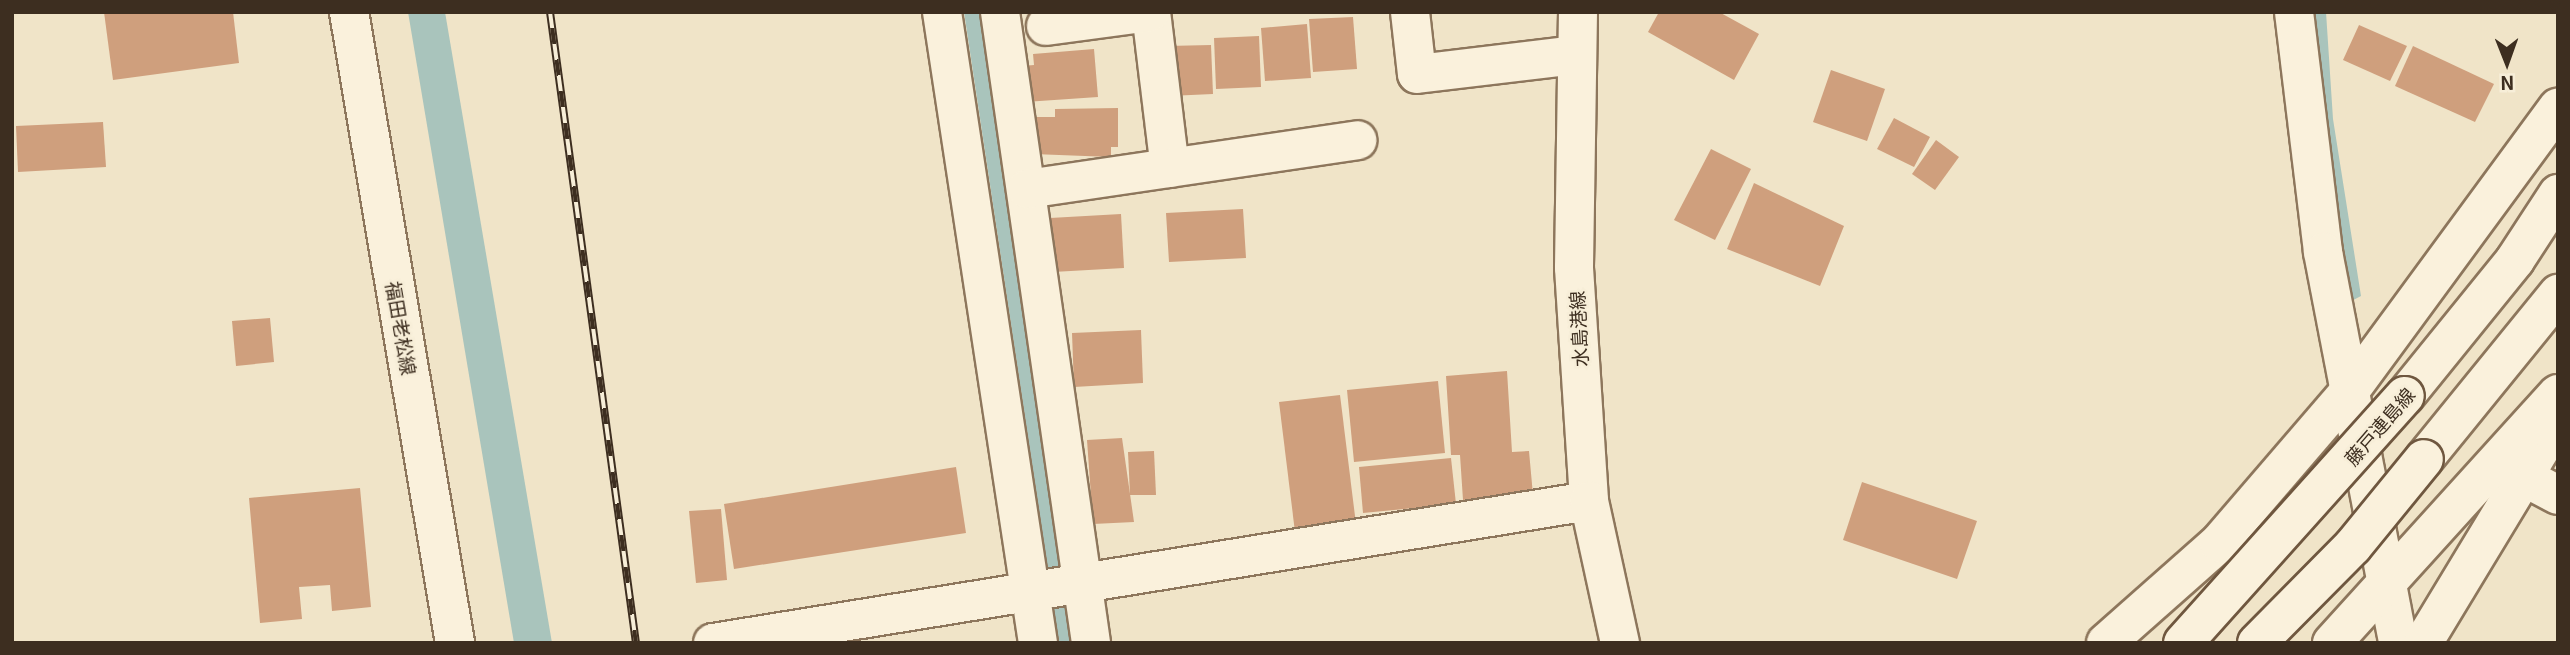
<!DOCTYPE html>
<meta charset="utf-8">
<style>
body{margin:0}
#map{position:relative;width:2570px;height:655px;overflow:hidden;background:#f0e4c8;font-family:Georgia,"Noto Sans JP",serif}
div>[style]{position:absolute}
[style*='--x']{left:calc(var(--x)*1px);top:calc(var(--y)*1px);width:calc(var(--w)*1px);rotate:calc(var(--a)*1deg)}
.water>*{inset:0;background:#a9c4bc}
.building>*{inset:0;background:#cf9f7d}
.roads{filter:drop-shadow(2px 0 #8d765c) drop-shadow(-2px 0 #8d765c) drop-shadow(0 2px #8d765c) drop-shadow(0 -2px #8d765c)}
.street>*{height:38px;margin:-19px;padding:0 19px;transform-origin:19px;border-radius:19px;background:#faf1dc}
.secondary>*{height:38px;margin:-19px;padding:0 19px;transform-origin:19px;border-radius:19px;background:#faf1dc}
.rail>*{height:8px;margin-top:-4px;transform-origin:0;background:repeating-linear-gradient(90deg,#f7eed8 0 16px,#3d2e20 0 32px);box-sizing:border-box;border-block:2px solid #3d2e20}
.bridges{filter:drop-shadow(2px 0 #6f573f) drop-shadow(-2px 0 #6f573f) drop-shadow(0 2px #6f573f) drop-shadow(0 -2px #6f573f)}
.secondary-bridge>*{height:38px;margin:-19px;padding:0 19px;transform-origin:19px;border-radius:19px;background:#faf1dc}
span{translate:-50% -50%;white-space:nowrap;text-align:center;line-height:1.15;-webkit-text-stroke:5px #f7eed8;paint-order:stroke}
.street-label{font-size:19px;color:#3d2e20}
.frame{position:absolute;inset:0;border:14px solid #3d2e20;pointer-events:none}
.north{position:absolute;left:2472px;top:28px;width:70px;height:70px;-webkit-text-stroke:5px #f7eed8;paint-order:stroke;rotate:179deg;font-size:19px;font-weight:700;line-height:28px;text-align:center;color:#3d2e20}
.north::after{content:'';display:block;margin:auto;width:24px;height:32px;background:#3d2e20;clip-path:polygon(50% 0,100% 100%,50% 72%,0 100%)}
</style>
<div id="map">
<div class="water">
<i style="clip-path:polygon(408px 12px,445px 12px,552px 643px,514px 643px)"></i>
<i style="clip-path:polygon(964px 12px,980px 12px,1074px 643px,1059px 643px)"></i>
<i style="clip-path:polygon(2304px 12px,2326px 12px,2333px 119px,2361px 296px,2338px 308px)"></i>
</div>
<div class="building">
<i style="clip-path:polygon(104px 12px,233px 12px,239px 63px,113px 80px)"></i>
<i style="clip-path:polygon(1659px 12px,1719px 12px,1759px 34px,1734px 80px,1648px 32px)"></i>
<i style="clip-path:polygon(1353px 17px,1357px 69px,1313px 72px,1309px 19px)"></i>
<i style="clip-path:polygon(1307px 24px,1311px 78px,1265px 81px,1261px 28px)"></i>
<i style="clip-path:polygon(2359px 25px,2407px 46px,2390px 81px,2343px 60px)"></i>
<i style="clip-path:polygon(1259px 36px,1261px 87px,1216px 89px,1214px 38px)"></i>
<i style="clip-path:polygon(1211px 45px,1213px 94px,1169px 96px,1167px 46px)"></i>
<i style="clip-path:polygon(2413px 46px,2494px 84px,2475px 122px,2395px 86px)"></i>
<i style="clip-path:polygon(1094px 49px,1098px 97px,1025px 102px,1022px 66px,1034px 65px,1033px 54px)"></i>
<i style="clip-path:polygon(1831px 70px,1885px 89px,1867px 141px,1813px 122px)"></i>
<i style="clip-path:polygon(1118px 108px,1118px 147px,1111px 147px,1111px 157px,1033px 154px,1032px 117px,1055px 117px,1055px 109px)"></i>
<i style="clip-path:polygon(1894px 118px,1930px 137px,1914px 167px,1877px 149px)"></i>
<i style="clip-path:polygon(103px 122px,106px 167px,18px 172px,16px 126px)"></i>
<i style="clip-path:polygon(1936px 140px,1959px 157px,1935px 190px,1912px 174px)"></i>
<i style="clip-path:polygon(1711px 149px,1751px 169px,1715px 240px,1674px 220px)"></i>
<i style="clip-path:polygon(1754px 183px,1844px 226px,1820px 286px,1727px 249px)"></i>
<i style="clip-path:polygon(1243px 209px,1246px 258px,1169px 262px,1166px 213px)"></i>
<i style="clip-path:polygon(1121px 214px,1124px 268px,1053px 272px,1050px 218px)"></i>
<i style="clip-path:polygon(270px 318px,274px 362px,236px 366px,232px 321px)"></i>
<i style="clip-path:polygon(1141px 330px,1143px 383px,1074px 387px,1072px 333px)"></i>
<i style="clip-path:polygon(1507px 371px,1512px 452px,1529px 451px,1533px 495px,1463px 500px,1460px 455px,1451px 455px,1446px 376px)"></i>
<i style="clip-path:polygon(1438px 381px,1445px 453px,1354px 462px,1347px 390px)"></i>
<i style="clip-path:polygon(1340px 395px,1356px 524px,1295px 532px,1279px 402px)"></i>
<i style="clip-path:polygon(1122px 438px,1134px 522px,1093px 524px,1087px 440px)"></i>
<i style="clip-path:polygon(1154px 451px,1156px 495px,1130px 495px,1128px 452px)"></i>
<i style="clip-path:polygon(1451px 458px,1456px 504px,1363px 513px,1359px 467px)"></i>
<i style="clip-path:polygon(956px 467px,966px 533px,734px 569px,724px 504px)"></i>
<i style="clip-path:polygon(1862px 482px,1977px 521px,1957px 579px,1843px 540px)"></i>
<i style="clip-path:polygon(360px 488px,371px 607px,332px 611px,330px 585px,299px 587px,302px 619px,260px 623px,249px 498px)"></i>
<i style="clip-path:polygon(721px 509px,727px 580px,696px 583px,689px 511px)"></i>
</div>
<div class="roads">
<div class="street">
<i style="--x:942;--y:12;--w:638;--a:81.35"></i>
<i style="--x:1000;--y:12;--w:638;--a:81.79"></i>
<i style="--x:1151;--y:12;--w:157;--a:83.1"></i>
<i style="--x:1410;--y:12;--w:62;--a:83.6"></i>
<i style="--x:1417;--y:74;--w:161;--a:-6.8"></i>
<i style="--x:2294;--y:12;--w:242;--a:83.1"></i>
<i style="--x:2323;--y:252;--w:398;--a:79.1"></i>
<i style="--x:1046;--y:26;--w:105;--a:-7.7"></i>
<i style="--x:1027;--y:189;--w:334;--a:-8.4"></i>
<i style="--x:2524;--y:477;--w:38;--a:28"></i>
<i style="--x:713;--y:643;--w:887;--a:-9.21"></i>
<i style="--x:2423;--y:643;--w:261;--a:-58.8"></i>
</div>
<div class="secondary">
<i style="--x:349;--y:12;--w:640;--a:80.46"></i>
<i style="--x:1578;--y:12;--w:256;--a:90.9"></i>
<i style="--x:1574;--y:268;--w:233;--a:86.3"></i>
<i style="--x:1589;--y:501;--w:145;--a:77.7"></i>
<i style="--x:2405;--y:396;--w:175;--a:-51"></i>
<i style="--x:2515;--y:260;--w:79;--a:-56.9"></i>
<i style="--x:2424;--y:459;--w:213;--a:-50.9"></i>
<i style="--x:2106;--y:643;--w:151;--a:-41.5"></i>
<i style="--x:2219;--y:543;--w:199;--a:-49.3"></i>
<i style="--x:2349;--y:392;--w:353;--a:-53.7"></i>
<i style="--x:2332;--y:643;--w:336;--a:-47.8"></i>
</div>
</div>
<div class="rail">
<i style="--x:550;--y:12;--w:637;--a:82.24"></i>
</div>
<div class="bridges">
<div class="secondary-bridge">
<i style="--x:2183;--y:643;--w:332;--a:-48.1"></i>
<i style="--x:2257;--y:643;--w:136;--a:-45.3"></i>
<i style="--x:2353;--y:546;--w:112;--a:-50.8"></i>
</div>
</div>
<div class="street-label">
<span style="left:402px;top:328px;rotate:80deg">福田老松線</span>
<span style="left:1578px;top:329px;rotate:-93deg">水島港線</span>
<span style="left:2379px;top:426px;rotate:-49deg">藤戸連島線</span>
</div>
<div class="frame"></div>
<div class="north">N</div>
</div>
